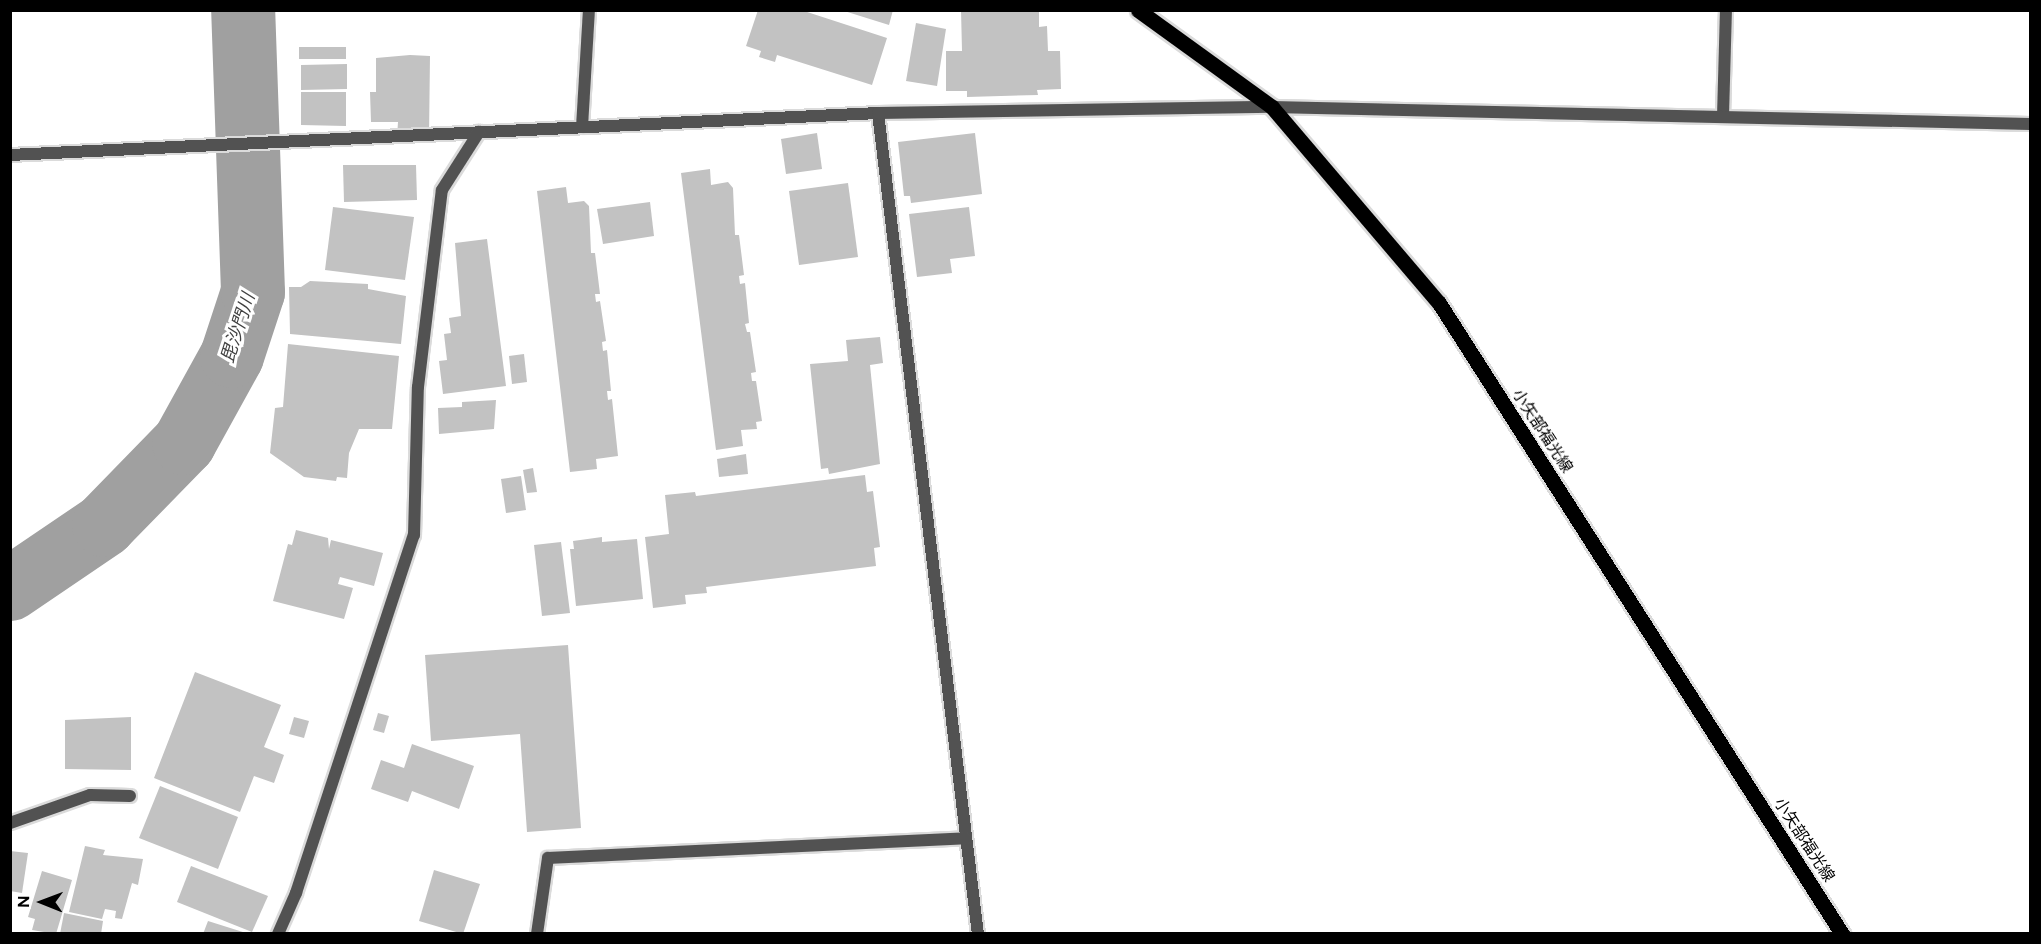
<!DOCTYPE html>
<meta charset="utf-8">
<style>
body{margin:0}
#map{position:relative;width:2041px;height:944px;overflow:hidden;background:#fff;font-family:Figtree,"Noto Sans JP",sans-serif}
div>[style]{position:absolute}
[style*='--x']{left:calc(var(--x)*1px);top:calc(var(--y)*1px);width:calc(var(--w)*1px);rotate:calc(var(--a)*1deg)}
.river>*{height:64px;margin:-32px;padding:0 32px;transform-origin:32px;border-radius:32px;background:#a0a0a0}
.building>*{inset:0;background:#c2c2c2}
.roads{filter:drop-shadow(2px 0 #dbdbdb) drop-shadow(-2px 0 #dbdbdb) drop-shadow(0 2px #dbdbdb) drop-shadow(0 -2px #dbdbdb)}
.minor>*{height:12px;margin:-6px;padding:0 6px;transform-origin:6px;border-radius:6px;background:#525252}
.primary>*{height:15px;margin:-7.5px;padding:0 7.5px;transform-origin:7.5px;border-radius:7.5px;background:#000}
span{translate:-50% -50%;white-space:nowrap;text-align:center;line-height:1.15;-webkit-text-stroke:6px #fff;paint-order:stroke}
.street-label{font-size:16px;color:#000}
.water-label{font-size:18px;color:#414141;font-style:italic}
.frame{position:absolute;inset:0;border:12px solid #000;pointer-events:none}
.north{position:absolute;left:12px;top:872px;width:60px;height:60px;-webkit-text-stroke:4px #fff;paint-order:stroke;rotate:271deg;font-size:16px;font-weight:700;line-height:24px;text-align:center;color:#000}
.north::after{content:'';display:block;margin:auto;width:21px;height:27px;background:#000;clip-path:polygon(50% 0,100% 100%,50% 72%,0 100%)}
</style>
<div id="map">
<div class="river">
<i style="--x:10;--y:589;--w:114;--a:-34.2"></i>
<i style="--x:104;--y:525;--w:115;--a:-45.7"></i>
<i style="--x:184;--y:443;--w:99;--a:-61.1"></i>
<i style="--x:232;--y:356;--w:67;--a:-71.8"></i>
<i style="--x:253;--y:292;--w:282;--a:-92"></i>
</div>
<div class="building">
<i style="clip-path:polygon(758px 10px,801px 10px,887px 38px,872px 85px,777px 55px,775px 62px,759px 57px,761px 51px,746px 46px)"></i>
<i style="clip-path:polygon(841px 10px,893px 10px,889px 25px)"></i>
<i style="clip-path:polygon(961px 10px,1039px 11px,1039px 27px,1047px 26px,1048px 51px,1060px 51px,1061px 89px,1037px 90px,1038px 95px,967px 97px,967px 91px,946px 91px,946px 51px,962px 51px)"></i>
<i style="clip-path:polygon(916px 23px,946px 29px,937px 86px,906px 81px)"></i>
<i style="clip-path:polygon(299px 47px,346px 47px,346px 59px,299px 59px)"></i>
<i style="clip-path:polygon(410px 55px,430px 56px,429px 137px,397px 137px,398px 122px,371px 122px,370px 92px,376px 92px,376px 58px)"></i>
<i style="clip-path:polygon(347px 64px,347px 89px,301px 90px,301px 65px)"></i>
<i style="clip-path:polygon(301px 92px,346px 92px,346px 126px,301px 125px)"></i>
<i style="clip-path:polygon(817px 133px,822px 169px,786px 174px,781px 139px)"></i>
<i style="clip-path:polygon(975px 133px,982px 194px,911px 203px,910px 196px,904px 196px,898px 142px)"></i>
<i style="clip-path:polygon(343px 165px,416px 165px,417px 200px,344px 202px)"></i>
<i style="clip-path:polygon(710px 169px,711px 185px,728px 182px,733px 188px,735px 235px,739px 235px,744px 275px,739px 276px,740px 284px,745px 283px,749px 323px,745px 324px,747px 332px,750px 332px,756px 372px,751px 373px,752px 381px,756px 381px,762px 421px,756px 422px,757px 429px,741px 430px,743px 446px,716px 450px,681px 173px)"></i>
<i style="clip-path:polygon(848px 183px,858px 257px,799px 265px,789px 191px)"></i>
<i style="clip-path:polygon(566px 187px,568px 203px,584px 201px,589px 206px,591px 253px,595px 253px,600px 294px,595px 294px,596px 302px,600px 301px,606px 341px,602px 342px,603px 351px,607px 350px,611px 391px,607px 391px,608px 400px,612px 399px,618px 456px,596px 459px,597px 469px,570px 472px,537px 191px)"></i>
<i style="clip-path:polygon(650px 202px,654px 236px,603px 244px,597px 209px)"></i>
<i style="clip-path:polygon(333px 207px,414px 217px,405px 280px,325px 270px)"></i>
<i style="clip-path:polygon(969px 207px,975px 256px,950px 259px,952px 273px,917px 277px,909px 214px)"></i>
<i style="clip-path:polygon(487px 239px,506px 386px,443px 394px,439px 361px,447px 360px,444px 334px,451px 333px,449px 318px,461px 316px,455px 243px)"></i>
<i style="clip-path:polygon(310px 281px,368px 284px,368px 289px,406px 296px,401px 344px,290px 334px,289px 287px,301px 287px)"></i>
<i style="clip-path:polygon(880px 337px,883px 363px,870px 365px,880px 464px,829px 474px,828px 468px,821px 469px,810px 364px,848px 361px,846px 340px)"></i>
<i style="clip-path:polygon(288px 344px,399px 356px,392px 429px,359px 429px,349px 453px,347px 478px,337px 477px,336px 481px,304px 477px,270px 453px,275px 408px,283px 407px)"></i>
<i style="clip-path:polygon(524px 354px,527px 382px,512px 384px,509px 356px)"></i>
<i style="clip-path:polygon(496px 400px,494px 429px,439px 434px,438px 408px,462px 407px,462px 402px)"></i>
<i style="clip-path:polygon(746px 454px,748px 474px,719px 477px,717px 459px)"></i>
<i style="clip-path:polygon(533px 468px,537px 492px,527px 493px,523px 470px)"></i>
<i style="clip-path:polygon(865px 475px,867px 492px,873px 491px,880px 547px,874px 548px,876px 566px,706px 587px,707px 593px,685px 595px,686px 604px,653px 608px,645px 537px,669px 534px,665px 495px,695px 492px,696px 496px)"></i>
<i style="clip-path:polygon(521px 476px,526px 510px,506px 513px,501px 479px)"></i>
<i style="clip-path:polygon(296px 530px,328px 538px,329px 549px,331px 540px,383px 553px,374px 586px,340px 577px,338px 584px,353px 588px,344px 619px,273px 601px,288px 544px,292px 545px)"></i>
<i style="clip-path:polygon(602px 537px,602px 542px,637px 539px,643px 599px,576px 606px,570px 549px,574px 549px,573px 541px)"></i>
<i style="clip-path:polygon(561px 542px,570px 613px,542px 616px,534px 545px)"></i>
<i style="clip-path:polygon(568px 645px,581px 828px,527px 832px,520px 734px,431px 741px,425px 655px)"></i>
<i style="clip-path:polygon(195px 672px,281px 705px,264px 747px,284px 755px,274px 783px,254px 776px,240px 812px,154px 778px)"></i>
<i style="clip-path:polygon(378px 713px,389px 716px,384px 733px,373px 730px)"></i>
<i style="clip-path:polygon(131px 717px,131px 770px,65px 769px,65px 720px)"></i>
<i style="clip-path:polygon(294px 717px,309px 721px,304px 738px,289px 734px)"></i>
<i style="clip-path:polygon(412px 744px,474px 766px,459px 809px,412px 791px,408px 802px,371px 789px,381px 760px,404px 768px)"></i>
<i style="clip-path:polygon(160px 786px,238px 817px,218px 869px,139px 838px)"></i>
<i style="clip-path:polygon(85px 846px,105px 850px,103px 855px,143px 859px,138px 885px,132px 883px,122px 919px,115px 918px,116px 911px,105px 909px,102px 919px,69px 912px)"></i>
<i style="clip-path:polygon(10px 851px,28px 853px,22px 893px,10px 891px)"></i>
<i style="clip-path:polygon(191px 866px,268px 896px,252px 932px,177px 902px)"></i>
<i style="clip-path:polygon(434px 870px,480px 884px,463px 934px,419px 921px)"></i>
<i style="clip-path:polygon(42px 871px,72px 880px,56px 934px,32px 930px,35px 919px,28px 917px)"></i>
<i style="clip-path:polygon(64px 913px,103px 921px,101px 934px,60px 934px)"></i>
<i style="clip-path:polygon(208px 921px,246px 933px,246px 934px,203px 934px)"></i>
</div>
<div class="roads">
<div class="minor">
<i style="--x:878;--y:113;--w:827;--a:83.06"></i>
<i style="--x:1723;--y:116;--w:106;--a:-88.4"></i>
<i style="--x:582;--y:127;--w:117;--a:-86.6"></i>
<i style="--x:10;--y:155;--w:869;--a:-2.77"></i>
<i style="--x:878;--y:113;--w:394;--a:-0.9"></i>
<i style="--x:1272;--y:107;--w:758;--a:1.28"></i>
<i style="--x:10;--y:823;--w:85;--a:-19.3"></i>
<i style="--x:90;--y:795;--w:40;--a:1.4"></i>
<i style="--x:278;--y:934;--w:45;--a:-66.3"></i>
<i style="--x:296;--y:893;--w:377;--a:-71.8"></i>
<i style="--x:414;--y:535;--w:148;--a:-88.5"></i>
<i style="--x:418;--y:387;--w:198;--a:-83.1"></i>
<i style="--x:442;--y:190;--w:69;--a:-57.5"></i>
<i style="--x:537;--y:934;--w:77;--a:-81.8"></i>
<i style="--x:548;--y:858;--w:418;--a:-2.7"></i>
</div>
<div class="primary">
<i style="--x:1138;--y:10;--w:165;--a:35.9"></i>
<i style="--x:1272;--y:107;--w:257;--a:49.6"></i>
<i style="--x:1439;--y:303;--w:749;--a:57.43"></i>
</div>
</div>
<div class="street-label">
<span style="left:1542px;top:431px;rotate:57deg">小矢部福光線</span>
<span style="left:1804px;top:840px;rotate:57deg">小矢部福光線</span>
</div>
<div class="water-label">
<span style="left:238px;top:328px;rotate:-72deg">毘沙門川</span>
</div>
<div class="frame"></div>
<div class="north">N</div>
</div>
